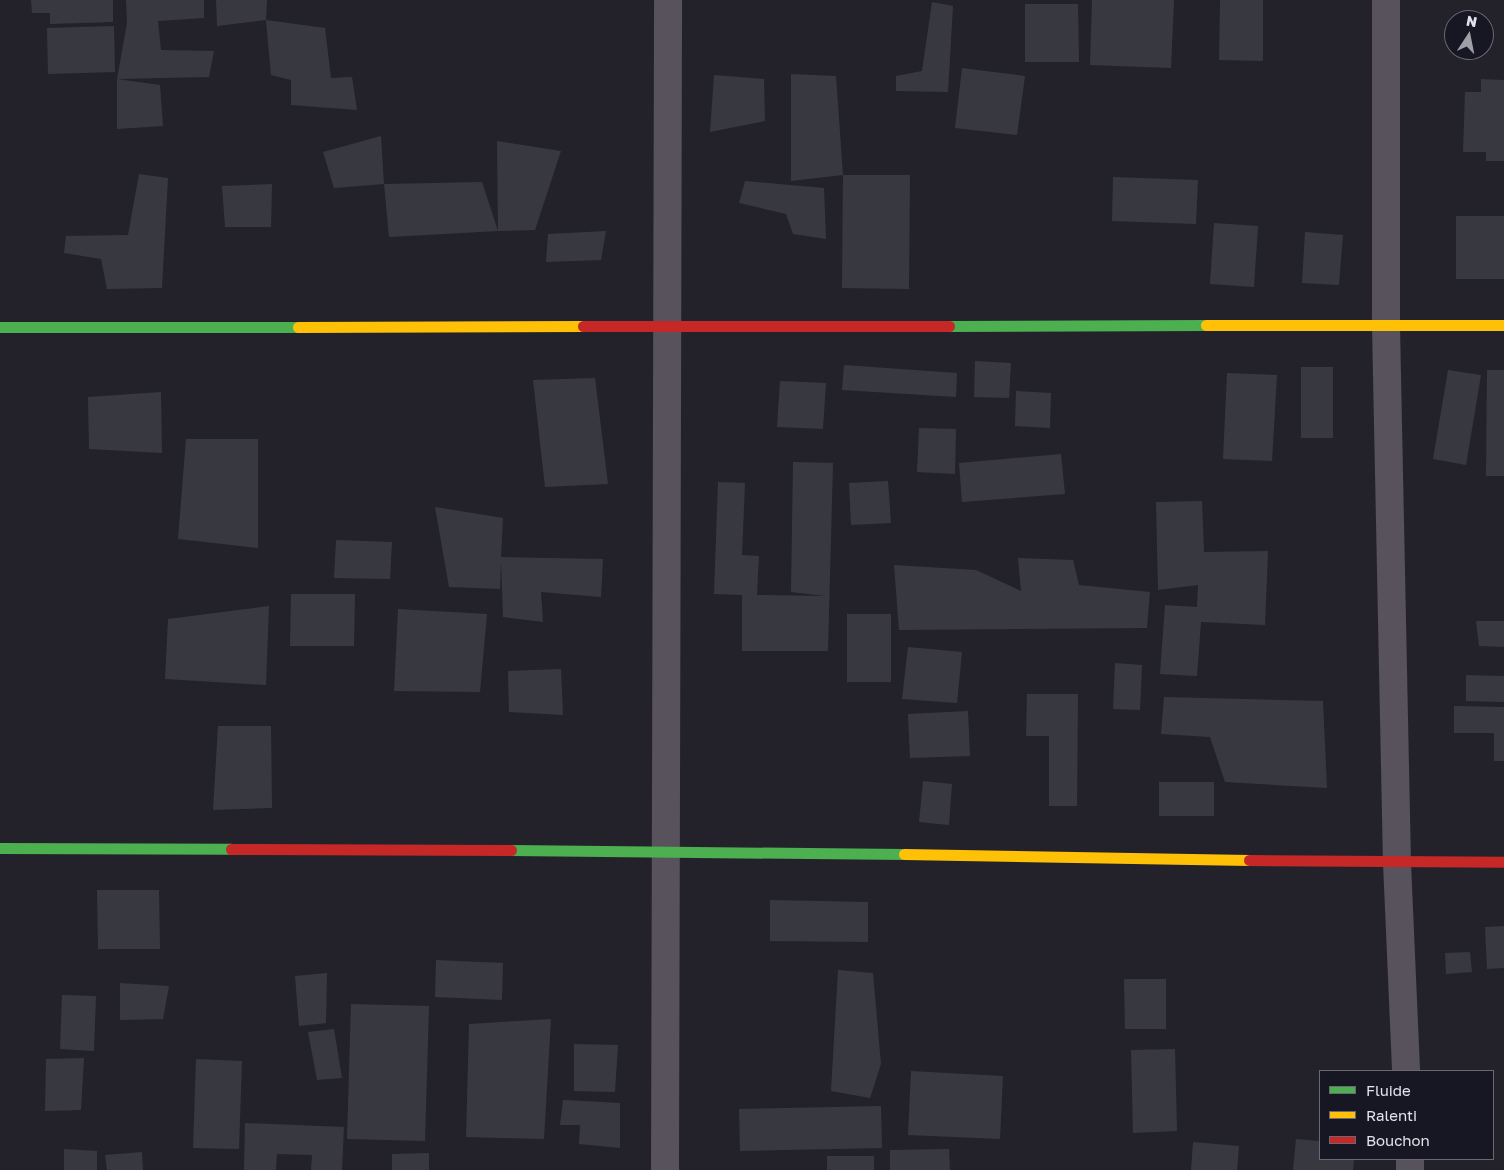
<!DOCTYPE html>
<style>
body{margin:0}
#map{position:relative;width:1504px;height:1170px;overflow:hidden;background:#23222a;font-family:"Golos Text",sans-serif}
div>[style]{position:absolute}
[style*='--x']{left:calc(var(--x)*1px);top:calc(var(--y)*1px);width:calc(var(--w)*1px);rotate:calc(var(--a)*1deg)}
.building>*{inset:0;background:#383940}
.street>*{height:28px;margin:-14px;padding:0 14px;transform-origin:14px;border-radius:14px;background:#57525b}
.fast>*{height:11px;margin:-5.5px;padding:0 5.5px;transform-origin:5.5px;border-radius:5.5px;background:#4caf50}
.slow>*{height:11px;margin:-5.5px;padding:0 5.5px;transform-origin:5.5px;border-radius:5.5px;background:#ffc107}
.jam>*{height:11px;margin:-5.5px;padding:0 5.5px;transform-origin:5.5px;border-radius:5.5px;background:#c62828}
span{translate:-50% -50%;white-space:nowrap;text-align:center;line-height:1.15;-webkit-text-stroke:4.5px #171623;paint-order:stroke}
.legend{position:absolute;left:1319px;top:1070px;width:175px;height:90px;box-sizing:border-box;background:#171623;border:1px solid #696873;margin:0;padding:6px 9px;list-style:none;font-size:15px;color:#e3e3ec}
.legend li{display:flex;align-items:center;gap:10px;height:25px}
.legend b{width:25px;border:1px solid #696873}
.north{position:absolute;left:1444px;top:10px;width:50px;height:50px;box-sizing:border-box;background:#171623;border:1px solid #696873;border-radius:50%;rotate:11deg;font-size:14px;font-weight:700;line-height:20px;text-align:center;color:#e3e3ec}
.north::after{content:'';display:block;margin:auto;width:18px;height:22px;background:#a09fa8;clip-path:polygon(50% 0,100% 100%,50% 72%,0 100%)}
</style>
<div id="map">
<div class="building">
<i style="clip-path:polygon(31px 0,113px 0,113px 22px,50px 24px,50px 13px,32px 13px)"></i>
<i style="clip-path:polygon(126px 0,204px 0,204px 18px,158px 21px,161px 50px,214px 51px,209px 77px,117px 79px,127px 23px)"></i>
<i style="clip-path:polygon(216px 0,267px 0,266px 20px,325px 28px,331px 78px,352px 77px,357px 110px,291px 105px,291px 80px,271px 75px,266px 20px,217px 26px)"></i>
<i style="clip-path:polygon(1092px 0,1174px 0,1171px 68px,1090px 65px)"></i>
<i style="clip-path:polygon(1220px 0,1263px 0,1263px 61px,1219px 60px)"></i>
<i style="clip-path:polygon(932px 2px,953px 6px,948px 92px,896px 91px,896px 76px,922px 71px)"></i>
<i style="clip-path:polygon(1025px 4px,1078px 4px,1079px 62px,1025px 62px)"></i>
<i style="clip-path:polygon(114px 26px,115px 72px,48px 74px,47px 28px)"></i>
<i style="clip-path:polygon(962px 68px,1025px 76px,1017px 135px,955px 128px)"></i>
<i style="clip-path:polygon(791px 74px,836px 76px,843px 175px,791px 181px)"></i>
<i style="clip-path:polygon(714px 75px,764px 79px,765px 121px,710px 132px)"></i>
<i style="clip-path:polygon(117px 79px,160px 85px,163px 126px,117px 129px)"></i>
<i style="clip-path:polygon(1481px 79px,1504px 80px,1504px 161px,1486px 161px,1486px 152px,1463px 152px,1465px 92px,1481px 92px)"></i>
<i style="clip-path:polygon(381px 136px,384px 184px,334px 188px,323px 152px)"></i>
<i style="clip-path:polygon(497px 141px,561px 151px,535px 230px,498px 231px)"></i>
<i style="clip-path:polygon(139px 174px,168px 178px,162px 288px,107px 289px,101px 259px,64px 253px,66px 236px,128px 235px)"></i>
<i style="clip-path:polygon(843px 175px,910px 175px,909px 289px,842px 288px)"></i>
<i style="clip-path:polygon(1113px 177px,1198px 180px,1196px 224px,1112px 221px)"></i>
<i style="clip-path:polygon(745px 181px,824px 188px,826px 239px,793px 234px,786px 214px,739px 203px)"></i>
<i style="clip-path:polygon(482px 182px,498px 231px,389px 237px,384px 184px)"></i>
<i style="clip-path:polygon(272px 184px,271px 227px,225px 227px,222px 186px)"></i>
<i style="clip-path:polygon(1456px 216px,1504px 216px,1504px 279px,1456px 279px)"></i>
<i style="clip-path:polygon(1214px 223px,1258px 226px,1254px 287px,1210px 284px)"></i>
<i style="clip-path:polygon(606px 231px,601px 260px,546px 262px,548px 234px)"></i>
<i style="clip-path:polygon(1305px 232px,1343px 235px,1339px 285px,1302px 283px)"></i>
<i style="clip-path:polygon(975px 361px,1011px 363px,1009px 398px,974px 397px)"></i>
<i style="clip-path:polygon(844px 365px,957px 373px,956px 397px,842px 390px)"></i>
<i style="clip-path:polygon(1301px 367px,1333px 367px,1333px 438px,1301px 438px)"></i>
<i style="clip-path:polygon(1448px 370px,1481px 375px,1466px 465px,1433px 459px)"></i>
<i style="clip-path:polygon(1487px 370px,1504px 370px,1504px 476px,1486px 476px)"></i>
<i style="clip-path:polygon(1227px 373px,1277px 375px,1272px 461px,1223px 459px)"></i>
<i style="clip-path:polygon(595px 378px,608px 484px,545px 487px,533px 380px)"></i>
<i style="clip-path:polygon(780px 381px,826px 383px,823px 429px,777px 427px)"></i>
<i style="clip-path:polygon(1016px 391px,1051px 393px,1050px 428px,1015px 426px)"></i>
<i style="clip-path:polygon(161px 392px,162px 453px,89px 449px,88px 397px)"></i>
<i style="clip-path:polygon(919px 428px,956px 429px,955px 474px,917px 472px)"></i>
<i style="clip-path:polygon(186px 439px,258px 439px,258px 548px,178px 539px)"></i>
<i style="clip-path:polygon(1061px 454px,1065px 494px,962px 502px,959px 463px)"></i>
<i style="clip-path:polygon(793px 462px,833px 463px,828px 651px,742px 651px,742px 595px,714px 594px,718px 482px,745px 483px,742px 555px,759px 556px,757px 595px,825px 596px,791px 592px)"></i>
<i style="clip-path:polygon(888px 481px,891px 523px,851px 525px,849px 483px)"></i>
<i style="clip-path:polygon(1202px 501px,1204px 552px,1268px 551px,1265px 625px,1201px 622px,1197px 676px,1160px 674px,1165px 605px,1197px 607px,1198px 585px,1158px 590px,1156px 502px)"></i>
<i style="clip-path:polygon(435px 507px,503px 518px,501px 557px,603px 559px,601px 597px,541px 592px,543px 622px,503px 617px,501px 562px,500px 589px,449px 587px)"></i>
<i style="clip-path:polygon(336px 540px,392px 542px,390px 579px,334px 578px)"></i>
<i style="clip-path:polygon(1018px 558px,1073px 560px,1079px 585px,1150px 592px,1147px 628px,899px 630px,894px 565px,976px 570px,1021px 591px)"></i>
<i style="clip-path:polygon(291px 594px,355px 594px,354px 646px,290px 646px)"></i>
<i style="clip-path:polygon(269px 606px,266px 685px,165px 679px,168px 619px)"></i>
<i style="clip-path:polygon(398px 609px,487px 614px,480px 692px,394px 691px)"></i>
<i style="clip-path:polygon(847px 614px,891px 614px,891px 682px,847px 682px)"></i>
<i style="clip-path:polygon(1476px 621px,1504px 621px,1504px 647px,1479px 646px)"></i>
<i style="clip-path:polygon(908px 647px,962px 652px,957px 703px,902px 699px)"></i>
<i style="clip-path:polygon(1115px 663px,1142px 665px,1140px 710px,1113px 709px)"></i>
<i style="clip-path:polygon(561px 669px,563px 715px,509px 712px,508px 671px)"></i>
<i style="clip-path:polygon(1466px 675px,1504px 676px,1504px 702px,1466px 701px)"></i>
<i style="clip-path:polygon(1027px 694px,1078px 694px,1077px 806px,1049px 806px,1049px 736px,1026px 736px)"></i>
<i style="clip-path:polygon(1164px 697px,1323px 701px,1327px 788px,1225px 782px,1210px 737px,1161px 734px)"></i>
<i style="clip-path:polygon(1454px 706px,1504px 707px,1504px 761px,1494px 761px,1494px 733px,1454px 733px)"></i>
<i style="clip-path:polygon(968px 711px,970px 756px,910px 758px,908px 714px)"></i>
<i style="clip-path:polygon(218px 726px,271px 726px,272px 808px,213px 810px)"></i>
<i style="clip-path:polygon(923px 781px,952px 784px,949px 825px,919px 822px)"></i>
<i style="clip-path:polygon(1159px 782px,1214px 782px,1214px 816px,1159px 816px)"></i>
<i style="clip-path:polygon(97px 890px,159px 890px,160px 949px,98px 949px)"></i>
<i style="clip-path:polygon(770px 900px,868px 902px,868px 942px,770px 941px)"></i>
<i style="clip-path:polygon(1504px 926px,1504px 968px,1487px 969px,1485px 927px)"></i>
<i style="clip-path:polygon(1470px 952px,1472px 972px,1446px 974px,1445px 953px)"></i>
<i style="clip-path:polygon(436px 960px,503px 963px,502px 1000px,435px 997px)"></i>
<i style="clip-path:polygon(838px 970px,873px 973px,881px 1064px,870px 1098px,831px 1091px)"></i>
<i style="clip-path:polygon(327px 973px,326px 1023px,299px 1026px,295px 976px)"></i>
<i style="clip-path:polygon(1124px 979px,1166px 979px,1166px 1029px,1125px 1029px)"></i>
<i style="clip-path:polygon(120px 983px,169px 986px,163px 1019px,120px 1020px)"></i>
<i style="clip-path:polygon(62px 995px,96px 996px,94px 1051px,60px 1049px)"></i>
<i style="clip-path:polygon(351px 1004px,429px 1006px,425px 1141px,347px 1139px)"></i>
<i style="clip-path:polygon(551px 1019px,544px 1139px,466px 1137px,469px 1024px)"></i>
<i style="clip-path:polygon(334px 1029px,342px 1078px,317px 1080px,308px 1032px)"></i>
<i style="clip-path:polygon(574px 1044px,618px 1045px,615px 1092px,574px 1091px)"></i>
<i style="clip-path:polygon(1175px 1049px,1177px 1131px,1133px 1133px,1131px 1050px)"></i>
<i style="clip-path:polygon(84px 1058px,81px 1110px,45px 1111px,46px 1059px)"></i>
<i style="clip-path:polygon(196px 1059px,242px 1061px,239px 1149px,193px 1148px)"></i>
<i style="clip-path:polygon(911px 1071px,1003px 1076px,1000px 1139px,908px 1135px)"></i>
<i style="clip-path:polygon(563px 1100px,620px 1103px,620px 1148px,579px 1144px,580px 1125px,560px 1125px)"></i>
<i style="clip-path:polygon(881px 1106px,882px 1148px,740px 1151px,739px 1109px)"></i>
<i style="clip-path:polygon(245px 1123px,344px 1127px,342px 1170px,311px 1170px,312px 1155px,277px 1154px,276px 1170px,244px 1170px)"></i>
<i style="clip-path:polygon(1296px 1139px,1320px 1141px,1320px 1159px,1354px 1159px,1353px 1170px,1293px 1170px)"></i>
<i style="clip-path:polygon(1193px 1142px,1239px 1146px,1237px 1170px,1191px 1170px)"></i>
<i style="clip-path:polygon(64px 1149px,97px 1151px,97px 1170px,64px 1170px)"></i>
<i style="clip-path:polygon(949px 1149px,950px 1170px,890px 1170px,890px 1150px)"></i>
<i style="clip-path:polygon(142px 1152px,143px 1170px,107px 1170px,105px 1155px)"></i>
<i style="clip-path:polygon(429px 1153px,429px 1170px,392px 1170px,392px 1154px)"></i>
<i style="clip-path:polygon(827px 1156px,874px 1156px,874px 1170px,827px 1170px)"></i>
</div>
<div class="street">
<i style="--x:1386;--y:0;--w:326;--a:90"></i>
<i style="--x:1386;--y:326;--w:537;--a:88.83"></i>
<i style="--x:1397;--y:863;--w:208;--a:87.5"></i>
<i style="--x:1410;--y:1159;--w:11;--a:90"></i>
<i style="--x:665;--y:1170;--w:1170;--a:-89.85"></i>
</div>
<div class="fast">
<i style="--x:949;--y:326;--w:257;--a:-0.2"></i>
<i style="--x:0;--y:327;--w:298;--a:0"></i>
<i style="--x:0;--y:848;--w:231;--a:0.2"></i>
<i style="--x:511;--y:850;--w:393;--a:0.6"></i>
</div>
<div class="slow">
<i style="--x:1206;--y:325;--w:298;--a:0"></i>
<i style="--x:298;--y:327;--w:285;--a:-0.2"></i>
<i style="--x:904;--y:854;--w:345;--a:1"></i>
</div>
<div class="jam">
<i style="--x:583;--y:326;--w:366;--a:0"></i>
<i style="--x:231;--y:849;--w:280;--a:0.2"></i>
<i style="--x:1249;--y:860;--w:255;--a:0.4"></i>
</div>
<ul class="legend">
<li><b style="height:6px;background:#4caf50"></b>Fluide</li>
<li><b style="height:6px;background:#ffc107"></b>Ralenti</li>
<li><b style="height:6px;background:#c62828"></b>Bouchon</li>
</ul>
<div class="north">N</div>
</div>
